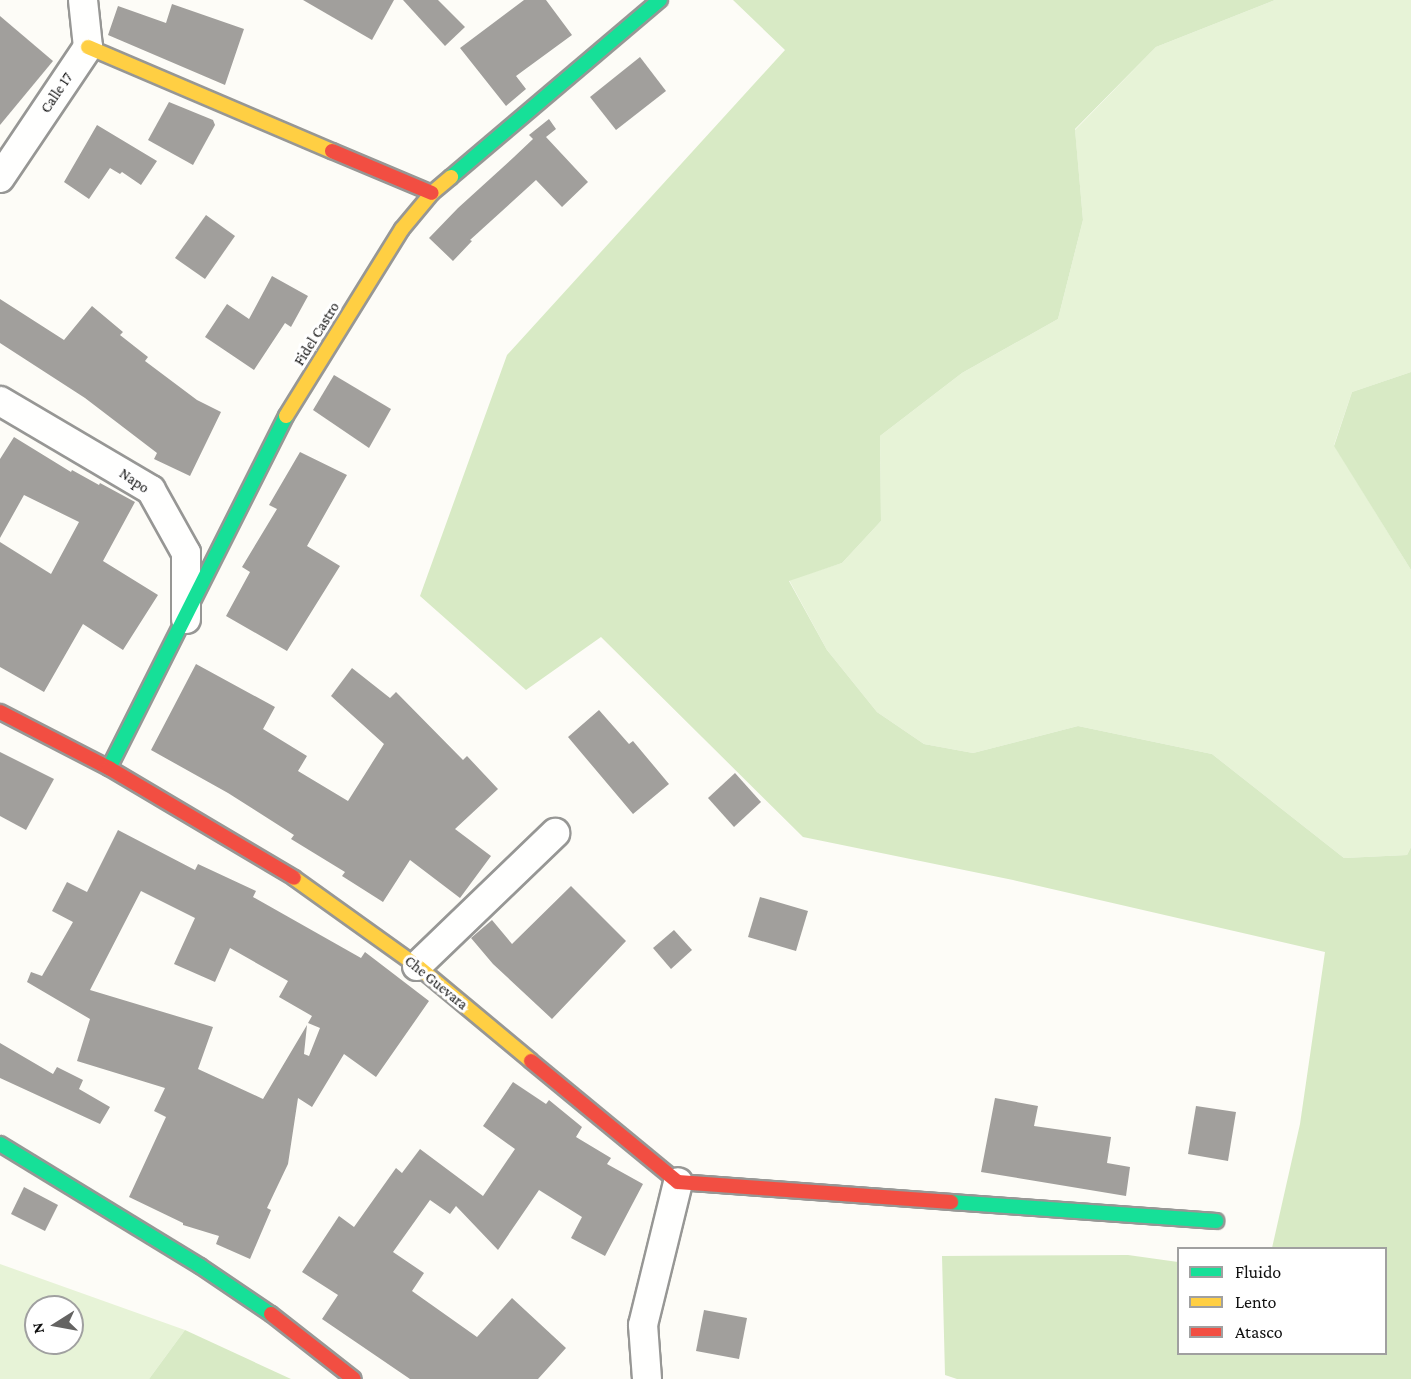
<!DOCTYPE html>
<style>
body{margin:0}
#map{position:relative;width:1411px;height:1379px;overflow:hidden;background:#fdfcf7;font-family:"Crimson Pro",serif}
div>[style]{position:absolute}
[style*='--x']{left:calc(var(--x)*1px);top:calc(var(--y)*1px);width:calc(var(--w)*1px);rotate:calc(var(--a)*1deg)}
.green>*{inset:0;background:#e7f3d7}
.forest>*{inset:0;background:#d8eac5}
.building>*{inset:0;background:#a19f9c}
.roads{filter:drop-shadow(2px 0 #979795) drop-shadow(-2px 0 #979795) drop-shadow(0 2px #979795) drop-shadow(0 -2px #979795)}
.street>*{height:28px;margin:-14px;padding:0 14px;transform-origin:14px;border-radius:14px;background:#fffffe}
.fast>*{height:14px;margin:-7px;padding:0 7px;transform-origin:7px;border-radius:7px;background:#16e098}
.slow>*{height:14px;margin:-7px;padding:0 7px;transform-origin:7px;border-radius:7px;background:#ffcf43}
.jam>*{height:14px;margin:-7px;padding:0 7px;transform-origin:7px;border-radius:7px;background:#f24e42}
span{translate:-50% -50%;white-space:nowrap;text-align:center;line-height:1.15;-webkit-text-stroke:6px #fff;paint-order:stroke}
.street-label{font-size:15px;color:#111}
.legend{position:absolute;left:1177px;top:1247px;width:210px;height:108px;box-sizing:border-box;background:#fff;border:2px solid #a0a0a0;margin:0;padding:8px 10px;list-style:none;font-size:18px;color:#111}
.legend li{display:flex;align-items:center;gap:12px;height:30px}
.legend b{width:30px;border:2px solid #a0a0a0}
.north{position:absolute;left:24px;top:1295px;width:60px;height:60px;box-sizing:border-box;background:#fff;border:2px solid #a0a0a0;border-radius:50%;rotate:259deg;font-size:16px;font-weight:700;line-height:24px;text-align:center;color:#111}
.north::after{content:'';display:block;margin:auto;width:21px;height:27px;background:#646362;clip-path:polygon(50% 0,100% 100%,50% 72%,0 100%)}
</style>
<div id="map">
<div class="green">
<i style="clip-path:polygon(1275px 0,1411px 0,1411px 372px,1352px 392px,1334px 445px,1411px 570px,1411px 847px,1407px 855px,1344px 858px,1212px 754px,1078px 726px,973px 753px,924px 744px,877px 712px,827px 650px,789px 580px,842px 563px,881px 521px,880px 436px,962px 373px,1058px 319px,1083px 220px,1075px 130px,1156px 47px)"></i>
<i style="clip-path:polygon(evenodd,0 1264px,185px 1330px,149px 1379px,0 1379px,0 1264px,36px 1307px,72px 1307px,72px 1343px,36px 1343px,36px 1307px)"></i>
</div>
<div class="forest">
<i style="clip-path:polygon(733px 0,1275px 0,1156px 47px,1075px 129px,1083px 220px,1058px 319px,962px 373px,880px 436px,881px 521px,842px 563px,789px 581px,827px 650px,877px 712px,924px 744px,973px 753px,1078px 726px,1212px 754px,1344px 858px,1407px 855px,1411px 847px,1411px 1379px,957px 1379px,945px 1375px,942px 1256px,1128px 1255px,1178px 1262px,1178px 1354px,1386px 1354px,1386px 1248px,1272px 1248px,1300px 1124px,1325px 952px,1013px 880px,803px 837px,601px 637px,526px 690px,420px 596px,507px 355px,785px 50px)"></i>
<i style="clip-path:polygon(1411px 372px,1411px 570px,1334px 446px,1352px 392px)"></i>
<i style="clip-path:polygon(185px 1330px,291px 1379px,149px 1379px)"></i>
</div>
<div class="building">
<i style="clip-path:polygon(303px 0,394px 0,372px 40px)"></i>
<i style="clip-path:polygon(403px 0,438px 0,465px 27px,445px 46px)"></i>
<i style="clip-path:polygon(524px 0,546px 0,572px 35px,516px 76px,526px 89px,506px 106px,460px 48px)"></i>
<i style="clip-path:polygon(172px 4px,244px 29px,225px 85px,108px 35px,118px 6px,166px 23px)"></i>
<i style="clip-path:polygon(0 16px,53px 61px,0 125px)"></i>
<i style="clip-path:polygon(640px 57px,666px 91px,616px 130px,590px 97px)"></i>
<i style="clip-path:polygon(169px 102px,213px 120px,215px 125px,193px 165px,148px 140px)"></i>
<i style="clip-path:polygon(549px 119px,556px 129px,546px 137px,588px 182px,562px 207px,536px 180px,470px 240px,472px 241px,453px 261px,429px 238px,458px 208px,514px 157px,533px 139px,529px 135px)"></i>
<i style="clip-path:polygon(97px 125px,157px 161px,141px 185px,122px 172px,120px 174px,110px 168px,89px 199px,64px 182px)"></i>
<i style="clip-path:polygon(206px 215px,235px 236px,205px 279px,175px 258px)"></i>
<i style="clip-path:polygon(272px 276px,308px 296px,291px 327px,285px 323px,254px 370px,205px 337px,227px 304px,249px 319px)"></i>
<i style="clip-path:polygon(0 299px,64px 340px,92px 306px,123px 332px,120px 335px,148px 357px,145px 361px,197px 400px,221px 412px,190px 476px,154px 459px,157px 453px,85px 398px,0 343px)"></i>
<i style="clip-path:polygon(334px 375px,391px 409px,369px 448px,313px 410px)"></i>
<i style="clip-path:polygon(14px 437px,71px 472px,72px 470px,99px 485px,100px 483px,135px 502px,103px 561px,158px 595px,123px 650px,83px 624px,44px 692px,0 667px,0 542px,51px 574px,79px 522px,24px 495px,0 538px,0 459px)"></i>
<i style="clip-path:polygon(300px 452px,347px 475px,307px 546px,340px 566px,287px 651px,226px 616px,250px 572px,242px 567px,277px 509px,269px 505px)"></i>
<i style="clip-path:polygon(196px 664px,275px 707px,263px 729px,307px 756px,298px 771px,348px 801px,384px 744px,331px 696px,352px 668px,390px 698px,396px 692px,463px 760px,467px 756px,498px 789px,455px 829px,491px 856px,460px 898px,410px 860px,383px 902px,342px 876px,345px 872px,291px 839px,294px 835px,228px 793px,151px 750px)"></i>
<i style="clip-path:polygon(599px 710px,629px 744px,633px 741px,669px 784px,633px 814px,568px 737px)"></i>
<i style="clip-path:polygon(0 752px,54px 779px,26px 830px,0 816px)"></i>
<i style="clip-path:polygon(735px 773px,761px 802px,734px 827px,708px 798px)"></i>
<i style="clip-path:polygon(evenodd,118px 830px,195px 870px,198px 864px,256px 891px,253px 897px,361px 958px,365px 952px,429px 1001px,376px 1077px,344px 1054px,312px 1107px,298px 1098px,288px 1164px,267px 1208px,271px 1210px,250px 1259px,216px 1244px,219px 1236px,183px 1225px,183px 1223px,129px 1197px,166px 1117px,154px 1111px,165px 1088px,77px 1061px,90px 1019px,27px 982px,31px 972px,42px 976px,73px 922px,52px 911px,67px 882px,87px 892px,118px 830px,141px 891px,195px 918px,174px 964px,215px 982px,230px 948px,288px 981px,279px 997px,312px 1016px,308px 1023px,320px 1028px,309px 1056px,304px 1054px,307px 1025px,263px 1099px,198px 1069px,213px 1027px,90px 990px,141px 891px)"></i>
<i style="clip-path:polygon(571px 886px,626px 941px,552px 1019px,493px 964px,471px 938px,492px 920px,512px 944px)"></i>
<i style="clip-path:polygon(760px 897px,808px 911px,796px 951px,748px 937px)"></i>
<i style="clip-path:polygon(674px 930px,692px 950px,671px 969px,653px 948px)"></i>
<i style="clip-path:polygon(0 1043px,53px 1074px,57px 1067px,83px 1080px,79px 1089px,110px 1107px,100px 1124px,0 1078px)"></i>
<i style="clip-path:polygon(513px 1082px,546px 1104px,549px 1100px,582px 1127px,576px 1137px,611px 1158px,607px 1164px,643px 1184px,605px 1256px,571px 1238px,582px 1217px,539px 1190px,498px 1250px,456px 1206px,450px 1214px,430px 1200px,393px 1252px,424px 1273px,412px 1291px,477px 1337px,512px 1298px,566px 1348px,538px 1379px,410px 1379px,322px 1319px,338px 1295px,302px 1272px,339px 1216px,354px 1227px,396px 1168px,402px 1173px,420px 1149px,483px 1196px,515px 1149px,483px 1126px)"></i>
<i style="clip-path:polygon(995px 1098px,1038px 1106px,1034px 1126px,1111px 1137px,1107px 1163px,1130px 1167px,1126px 1196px,981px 1172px)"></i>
<i style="clip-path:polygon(1196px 1106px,1236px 1112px,1228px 1161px,1188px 1154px)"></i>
<i style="clip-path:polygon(24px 1187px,58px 1205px,45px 1231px,11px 1214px)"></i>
<i style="clip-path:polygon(704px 1310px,747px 1318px,739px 1359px,696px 1351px)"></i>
</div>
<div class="roads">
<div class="street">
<i style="--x:0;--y:178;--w:158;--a:-56.1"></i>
<i style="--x:88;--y:47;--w:47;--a:-96.1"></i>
<i style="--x:0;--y:401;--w:175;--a:30.5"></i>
<i style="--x:151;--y:490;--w:72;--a:60.9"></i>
<i style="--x:186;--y:553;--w:66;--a:90"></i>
<i style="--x:417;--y:966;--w:192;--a:-43.9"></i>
<i style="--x:647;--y:1379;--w:54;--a:-94.2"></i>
<i style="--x:643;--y:1325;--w:147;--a:-76.2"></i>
</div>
<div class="fast">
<i style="--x:451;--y:177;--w:274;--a:-40.3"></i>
<i style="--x:109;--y:768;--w:394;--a:-63.3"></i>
<i style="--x:0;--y:1144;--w:234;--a:31.4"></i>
<i style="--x:200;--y:1266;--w:86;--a:34.1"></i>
<i style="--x:951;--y:1202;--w:266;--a:4.1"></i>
</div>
<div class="slow">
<i style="--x:88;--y:47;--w:265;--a:23.1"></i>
<i style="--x:286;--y:416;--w:220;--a:-58.2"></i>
<i style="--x:402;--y:229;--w:47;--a:-50.2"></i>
<i style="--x:432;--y:193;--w:25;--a:-40"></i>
<i style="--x:294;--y:878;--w:151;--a:35.6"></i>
<i style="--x:417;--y:966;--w:148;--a:39.8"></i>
</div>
<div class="jam">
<i style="--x:332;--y:151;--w:108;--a:22.8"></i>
<i style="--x:0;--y:712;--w:123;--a:27.2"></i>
<i style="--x:109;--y:768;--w:215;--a:30.7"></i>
<i style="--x:531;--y:1061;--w:190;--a:39.5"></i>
<i style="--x:678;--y:1182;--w:274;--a:4.2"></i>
<i style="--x:271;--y:1314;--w:105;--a:38.1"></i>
</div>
</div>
<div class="street-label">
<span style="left:57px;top:93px;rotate:-56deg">Calle 17</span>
<span style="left:317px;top:334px;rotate:-58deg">Fidel Castro</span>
<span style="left:134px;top:481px;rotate:34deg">Napo</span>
<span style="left:436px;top:983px;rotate:39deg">Che Guevara</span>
</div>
<ul class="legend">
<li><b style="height:8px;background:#16e098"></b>Fluido</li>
<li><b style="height:8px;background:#ffcf43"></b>Lento</li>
<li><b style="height:8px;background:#f24e42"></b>Atasco</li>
</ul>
<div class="north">N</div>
</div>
